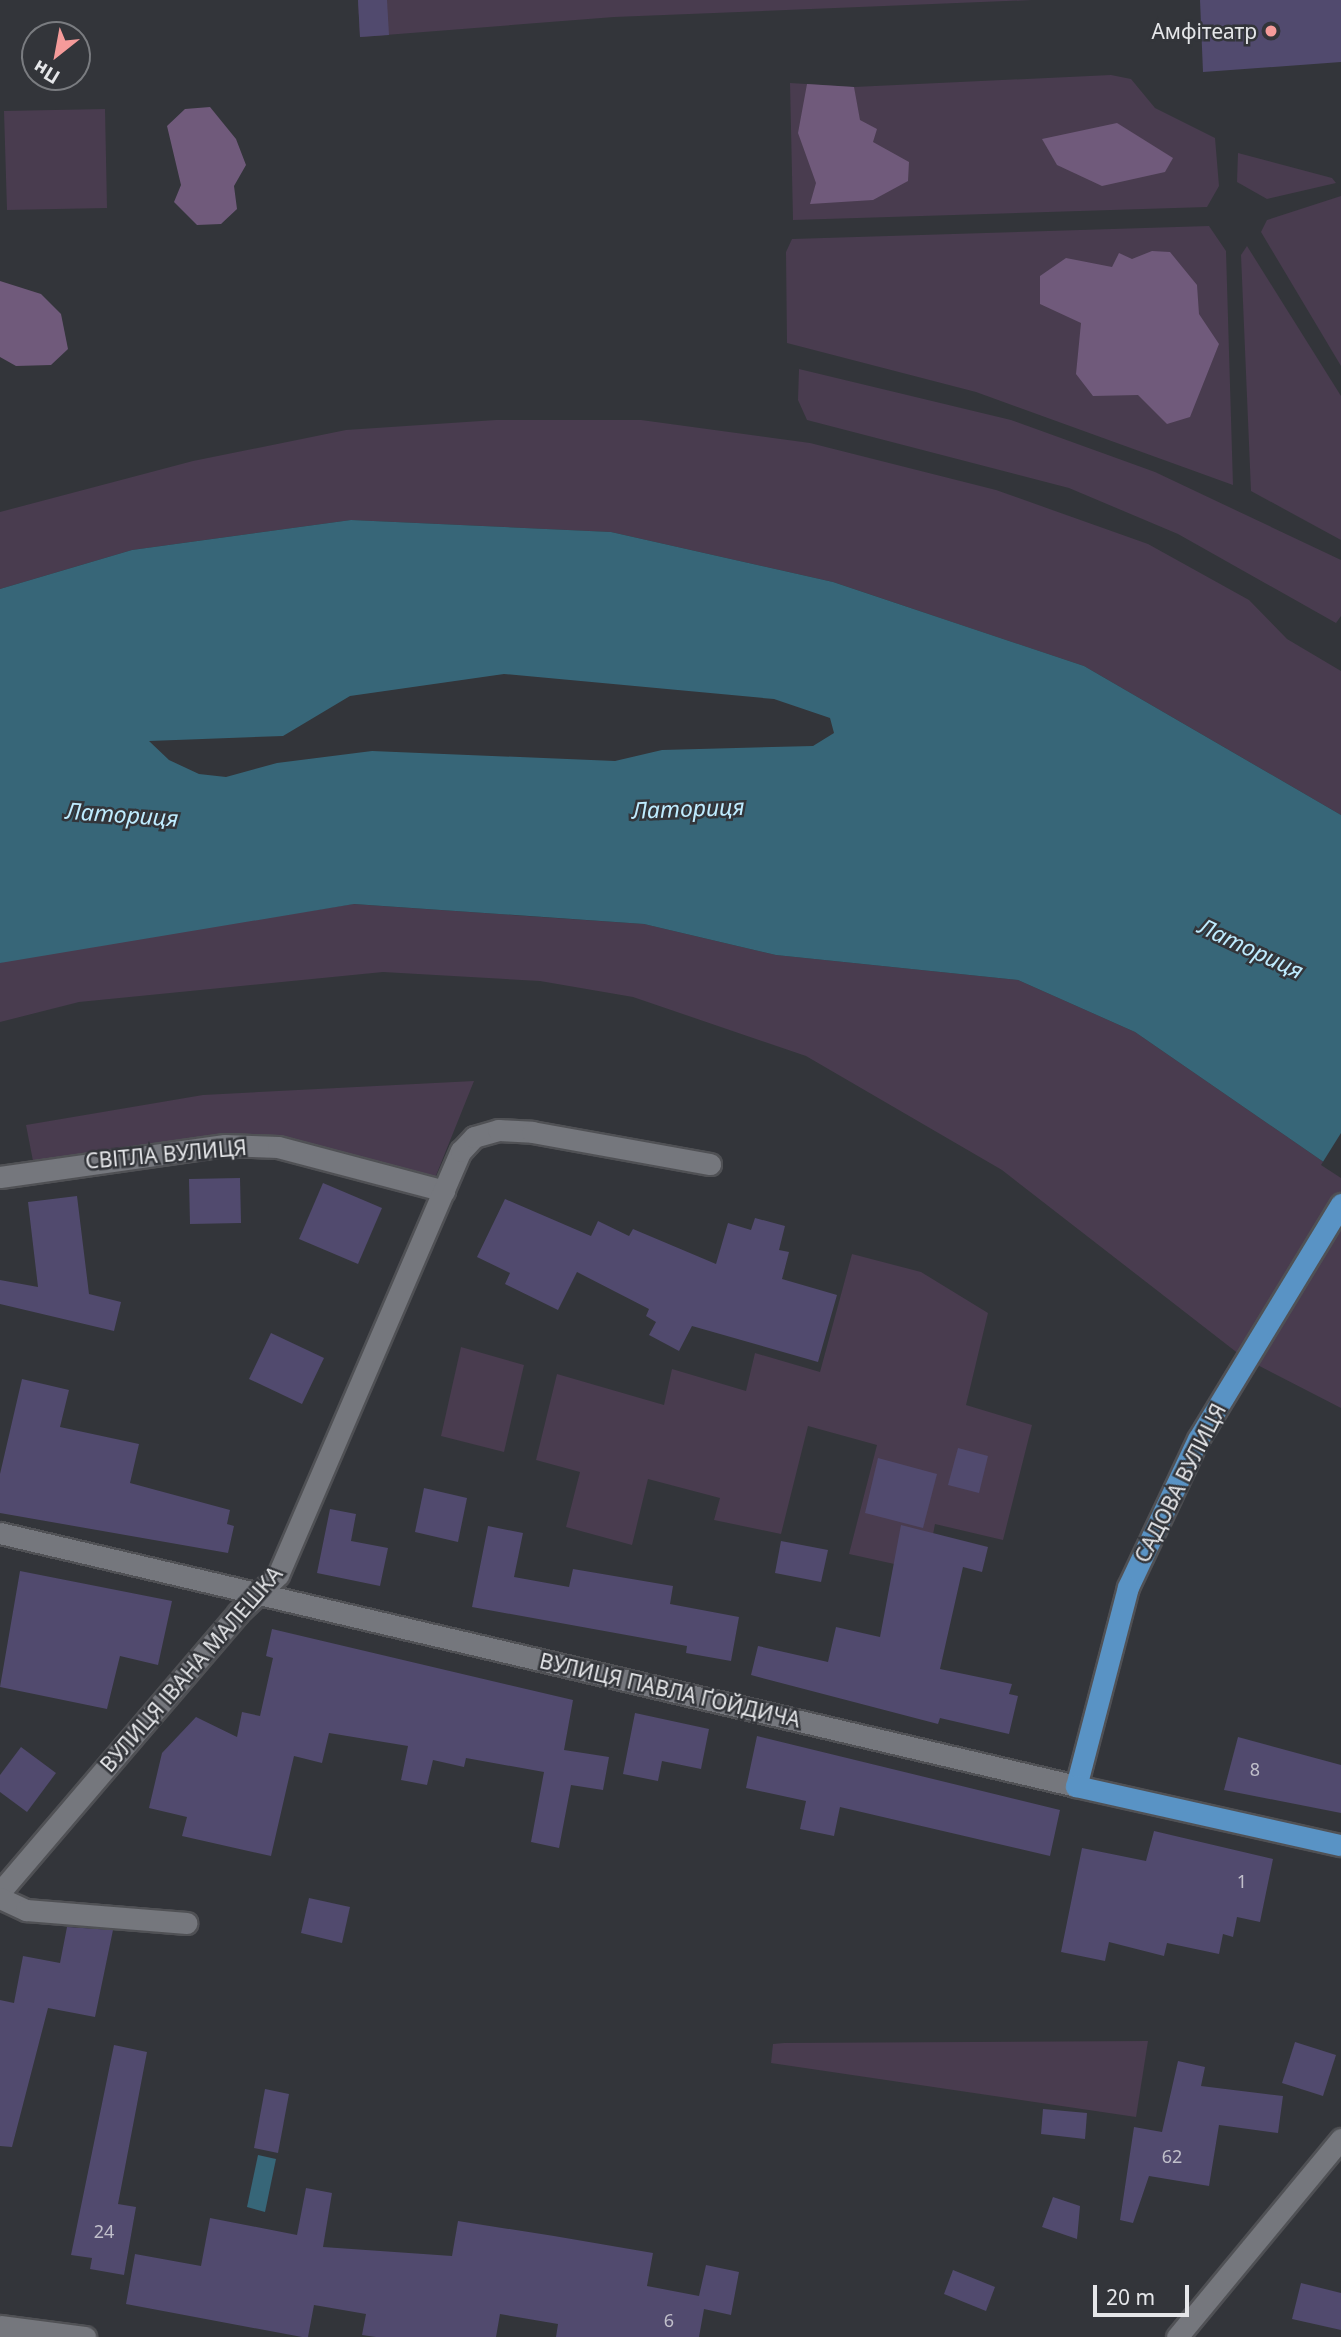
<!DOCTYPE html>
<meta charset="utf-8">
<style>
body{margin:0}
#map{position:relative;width:1341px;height:2337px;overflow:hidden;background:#33353a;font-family:"Noto Sans",sans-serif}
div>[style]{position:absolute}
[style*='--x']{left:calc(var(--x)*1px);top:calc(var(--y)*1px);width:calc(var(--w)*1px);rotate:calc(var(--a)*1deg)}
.green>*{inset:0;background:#493c4f}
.forest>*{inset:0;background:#705a7b}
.water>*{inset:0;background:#376678}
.pier>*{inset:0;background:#33353a}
.building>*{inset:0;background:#514a6e}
.roads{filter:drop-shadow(2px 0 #505155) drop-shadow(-2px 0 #505155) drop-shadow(0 2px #505155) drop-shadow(0 -2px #505155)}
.minor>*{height:21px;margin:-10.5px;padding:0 10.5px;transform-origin:10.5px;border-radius:10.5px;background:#75777d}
.major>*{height:21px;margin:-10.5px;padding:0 10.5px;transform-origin:10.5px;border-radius:10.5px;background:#5993c5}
.dots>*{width:19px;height:19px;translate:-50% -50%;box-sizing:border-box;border:4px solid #33353a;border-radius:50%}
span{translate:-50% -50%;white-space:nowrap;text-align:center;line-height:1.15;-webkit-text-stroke:5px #33353a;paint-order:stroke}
.number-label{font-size:18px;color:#c0bfca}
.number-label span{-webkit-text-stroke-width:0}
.poi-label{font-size:21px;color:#e5e6e9}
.right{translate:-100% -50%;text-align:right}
.street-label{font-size:21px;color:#e5e6e9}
.water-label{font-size:23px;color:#bfecff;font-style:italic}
.north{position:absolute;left:21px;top:21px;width:70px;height:70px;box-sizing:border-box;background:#33353a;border:2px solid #7a7c80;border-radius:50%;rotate:211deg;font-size:19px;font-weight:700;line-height:28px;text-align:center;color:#e5e6e9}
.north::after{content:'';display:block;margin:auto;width:24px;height:32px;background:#f59b9a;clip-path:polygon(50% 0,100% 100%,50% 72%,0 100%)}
.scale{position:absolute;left:1093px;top:2285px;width:96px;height:32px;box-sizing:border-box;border:4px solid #e5e6e9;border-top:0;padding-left:9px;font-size:21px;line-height:24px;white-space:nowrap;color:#e5e6e9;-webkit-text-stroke:5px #33353a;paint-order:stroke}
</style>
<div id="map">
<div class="green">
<i style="clip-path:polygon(358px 0,1032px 0,614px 17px,360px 37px)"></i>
<i style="clip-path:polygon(1111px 75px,1131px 79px,1155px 108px,1215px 138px,1219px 186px,1207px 207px,793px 220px,790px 83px,854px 87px)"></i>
<i style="clip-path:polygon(105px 109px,107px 208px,7px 210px,4px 111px)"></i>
<i style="clip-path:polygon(1238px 153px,1332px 178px,1336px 183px,1267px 199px,1237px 182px)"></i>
<i style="clip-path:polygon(1341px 196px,1341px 366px,1261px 232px,1267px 220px)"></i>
<i style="clip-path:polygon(1209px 226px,1226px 251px,1233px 485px,976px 392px,787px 343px,786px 252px,792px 239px)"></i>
<i style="clip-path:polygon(1247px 246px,1341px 396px,1341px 540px,1251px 491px,1241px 255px)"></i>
<i style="clip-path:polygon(799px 369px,1011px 420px,1155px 472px,1341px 560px,1341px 616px,1336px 623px,1178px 534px,1069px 488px,807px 420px,798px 400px)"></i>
<i style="clip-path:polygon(496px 420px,641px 420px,810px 443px,996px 490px,1148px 544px,1249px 600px,1287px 639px,1341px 671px,1341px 815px,1084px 666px,833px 582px,611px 532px,351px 520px,132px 550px,0 589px,0 512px,193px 461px,346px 430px)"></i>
<i style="clip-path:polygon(353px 904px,644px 924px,776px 955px,1018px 980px,1135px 1032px,1341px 1174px,1341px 1408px,1244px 1358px,1002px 1170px,806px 1056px,633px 997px,540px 981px,383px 972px,79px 1002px,0 1022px,0 963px,14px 958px)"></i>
<i style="clip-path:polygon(474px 1081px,435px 1178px,221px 1138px,33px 1161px,26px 1125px,203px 1095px)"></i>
<i style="clip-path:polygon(852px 1254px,921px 1272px,988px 1313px,966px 1405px,1032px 1425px,1003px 1540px,935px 1524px,926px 1571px,849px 1554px,877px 1445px,808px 1426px,781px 1534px,714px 1520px,720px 1498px,648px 1479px,632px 1545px,566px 1527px,580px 1472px,536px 1460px,557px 1374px,664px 1405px,672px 1369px,746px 1391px,755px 1353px,820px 1372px)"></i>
<i style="clip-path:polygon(461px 1347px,524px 1365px,504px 1452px,441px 1436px)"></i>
<i style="clip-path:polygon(1148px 2041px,1136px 2117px,771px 2063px,773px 2044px,784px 2043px)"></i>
</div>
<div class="forest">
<i style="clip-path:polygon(807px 84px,854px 87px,860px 120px,877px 129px,873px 142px,909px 162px,908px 181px,873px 200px,810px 204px,816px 183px,798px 133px)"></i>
<i style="clip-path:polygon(210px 107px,236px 139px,246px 165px,234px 186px,237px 209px,221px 224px,197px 225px,174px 202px,181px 185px,167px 126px,185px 109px)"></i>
<i style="clip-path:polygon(1117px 123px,1173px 158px,1165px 172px,1102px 186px,1057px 165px,1042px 139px)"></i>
<i style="clip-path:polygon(1152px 251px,1170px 252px,1197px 285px,1199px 314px,1219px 344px,1190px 417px,1167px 424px,1138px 395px,1093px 396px,1076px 374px,1081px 323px,1040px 304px,1040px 276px,1066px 258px,1112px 267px,1119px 253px,1132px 259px)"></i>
<i style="clip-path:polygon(0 281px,41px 294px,61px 314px,68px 349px,51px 365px,16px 366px,0 357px)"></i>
</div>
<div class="water">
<i style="clip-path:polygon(evenodd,351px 520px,611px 532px,833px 582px,1084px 666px,1341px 815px,1341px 1174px,1135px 1032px,1018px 980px,776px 955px,644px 924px,354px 904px,0 963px,0 589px,132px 550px,351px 520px,504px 674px,774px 699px,830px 718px,834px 733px,813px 746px,662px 750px,615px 761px,372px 751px,277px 763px,226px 777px,199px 774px,169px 760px,149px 741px,283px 736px,350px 696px,504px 674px)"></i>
<i style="clip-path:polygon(258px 2155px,276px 2159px,265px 2212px,247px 2207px)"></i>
</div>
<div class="pier">
<i style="clip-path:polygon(1341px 1133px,1341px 1178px,1321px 1165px)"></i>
</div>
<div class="building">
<i style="clip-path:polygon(358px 0,387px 0,389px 35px,360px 37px)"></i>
<i style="clip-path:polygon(1200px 0,1341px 0,1341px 62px,1203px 72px)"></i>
<i style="clip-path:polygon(240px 1178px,241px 1223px,190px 1224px,189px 1179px)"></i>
<i style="clip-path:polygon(323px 1183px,382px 1208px,358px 1264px,299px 1239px)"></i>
<i style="clip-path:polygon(77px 1196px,89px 1294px,121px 1302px,114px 1331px,0 1304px,0 1280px,38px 1287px,28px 1202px)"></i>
<i style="clip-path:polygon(505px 1199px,591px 1236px,598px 1221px,629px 1236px,633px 1229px,716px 1264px,728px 1223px,751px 1230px,755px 1218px,785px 1226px,779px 1250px,789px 1252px,782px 1279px,837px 1295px,818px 1362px,692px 1326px,679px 1351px,649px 1335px,656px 1322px,646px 1316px,649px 1309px,577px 1272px,558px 1310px,505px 1284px,510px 1273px,477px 1257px)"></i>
<i style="clip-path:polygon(271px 1333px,324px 1358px,302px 1404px,249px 1379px)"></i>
<i style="clip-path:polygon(22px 1379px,69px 1390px,60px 1427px,139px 1444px,130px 1483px,230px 1510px,227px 1524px,234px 1526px,228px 1553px,0 1513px,0 1474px)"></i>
<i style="clip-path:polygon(958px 1448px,988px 1456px,979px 1493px,948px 1485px)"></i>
<i style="clip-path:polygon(878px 1458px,937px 1474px,923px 1528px,865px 1513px)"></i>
<i style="clip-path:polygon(424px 1488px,467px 1498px,458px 1542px,415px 1532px)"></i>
<i style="clip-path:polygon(330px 1509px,356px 1514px,351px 1541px,388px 1548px,380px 1586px,317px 1573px)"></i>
<i style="clip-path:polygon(901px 1525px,988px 1547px,982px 1572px,963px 1567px,940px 1669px,1012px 1684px,1009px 1694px,1018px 1696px,1009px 1734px,940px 1718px,938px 1724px,751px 1675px,758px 1646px,828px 1662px,836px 1627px,880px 1637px)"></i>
<i style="clip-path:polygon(488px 1526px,523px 1533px,514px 1577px,569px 1587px,573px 1569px,673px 1586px,670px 1604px,739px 1617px,731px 1661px,686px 1653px,687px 1646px,472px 1607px)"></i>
<i style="clip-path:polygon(781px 1541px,828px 1550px,821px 1582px,775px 1573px)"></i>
<i style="clip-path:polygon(20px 1571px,172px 1601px,158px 1665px,120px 1656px,107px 1709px,0 1687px)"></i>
<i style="clip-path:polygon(272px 1629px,573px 1700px,564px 1750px,609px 1757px,603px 1790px,571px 1785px,559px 1848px,531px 1842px,544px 1772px,466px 1758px,464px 1767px,433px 1760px,427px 1785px,401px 1780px,408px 1746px,329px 1733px,322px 1763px,294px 1756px,271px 1856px,182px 1836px,187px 1817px,149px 1808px,162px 1753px,196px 1717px,237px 1737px,242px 1712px,260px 1716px,273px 1658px,266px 1656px)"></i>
<i style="clip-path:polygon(635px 1713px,709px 1729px,701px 1769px,662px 1761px,658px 1781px,623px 1774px)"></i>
<i style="clip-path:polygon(757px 1736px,1060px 1810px,1050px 1856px,840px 1807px,834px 1836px,800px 1829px,806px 1801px,746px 1788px)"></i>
<i style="clip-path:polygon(1238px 1737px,1341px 1765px,1341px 1813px,1224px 1790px)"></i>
<i style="clip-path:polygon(21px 1747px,56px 1773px,27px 1812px,0 1792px,0 1775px)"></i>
<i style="clip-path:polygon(1154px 1831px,1273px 1859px,1260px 1922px,1237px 1917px,1233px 1937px,1223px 1934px,1219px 1954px,1167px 1943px,1164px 1956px,1109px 1942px,1105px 1961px,1061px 1952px,1082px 1848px,1146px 1861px)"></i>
<i style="clip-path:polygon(309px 1898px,350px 1907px,342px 1943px,301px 1933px)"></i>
<i style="clip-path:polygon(67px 1927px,113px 1930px,95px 2017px,48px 2008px,12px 2147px,0 2146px,0 2000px,14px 2003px,23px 1956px,60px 1963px)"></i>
<i style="clip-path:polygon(1295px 2042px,1336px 2055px,1323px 2096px,1282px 2083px)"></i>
<i style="clip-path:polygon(114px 2045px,147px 2052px,118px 2204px,136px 2207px,124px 2275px,90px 2269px,92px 2258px,71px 2255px)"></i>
<i style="clip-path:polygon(1178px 2061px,1205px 2067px,1201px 2086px,1283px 2096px,1278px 2133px,1219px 2125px,1209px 2186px,1149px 2176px,1133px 2223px,1120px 2220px,1134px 2127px,1162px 2132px)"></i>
<i style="clip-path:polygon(265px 2089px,289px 2094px,278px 2153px,254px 2148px)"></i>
<i style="clip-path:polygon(1043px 2109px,1087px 2113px,1085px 2139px,1041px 2134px)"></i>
<i style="clip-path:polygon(306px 2188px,332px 2193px,323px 2247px,452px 2256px,458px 2221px,554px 2236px,653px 2253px,647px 2286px,699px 2296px,706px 2265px,739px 2272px,731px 2315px,704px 2309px,699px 2337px,556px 2337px,558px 2324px,500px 2314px,496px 2337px,376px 2337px,362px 2335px,366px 2314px,314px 2305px,308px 2337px,302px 2337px,126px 2304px,135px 2254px,201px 2266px,210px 2218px,297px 2235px)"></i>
<i style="clip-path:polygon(1053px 2197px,1080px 2206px,1077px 2239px,1042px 2227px)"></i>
<i style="clip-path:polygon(953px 2270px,995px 2287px,986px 2311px,944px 2294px)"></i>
<i style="clip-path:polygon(1301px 2283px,1341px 2293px,1341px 2330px,1292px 2319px)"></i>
</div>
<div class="roads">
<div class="minor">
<i style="--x:0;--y:1177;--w:227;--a:-8.1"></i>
<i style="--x:225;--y:1145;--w:53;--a:2.2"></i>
<i style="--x:278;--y:1147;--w:172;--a:14.8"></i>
<i style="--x:0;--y:1533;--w:1105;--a:13.23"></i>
<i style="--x:0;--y:1892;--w:367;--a:-49.5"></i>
<i style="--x:238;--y:1613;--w:55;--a:-43.5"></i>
<i style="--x:278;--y:1575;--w:462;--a:-66.7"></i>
<i style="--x:461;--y:1151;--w:19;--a:-47"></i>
<i style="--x:474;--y:1137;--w:25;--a:-16"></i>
<i style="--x:498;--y:1130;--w:34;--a:3"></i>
<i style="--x:532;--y:1132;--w:181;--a:10.2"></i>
<i style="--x:0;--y:1898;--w:29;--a:25"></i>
<i style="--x:26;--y:1910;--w:161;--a:4.6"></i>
<i style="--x:0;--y:2326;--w:86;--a:7.4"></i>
<i style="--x:1177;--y:2337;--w:257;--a:-50.4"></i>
</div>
<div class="major">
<i style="--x:1341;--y:1204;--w:275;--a:121.3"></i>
<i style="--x:1198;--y:1439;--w:164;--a:115.3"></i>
<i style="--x:1128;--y:1587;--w:206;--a:104.6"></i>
<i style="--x:1076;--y:1786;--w:271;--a:12.6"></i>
</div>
</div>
<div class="dots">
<i style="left:1271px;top:31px;background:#f59b9a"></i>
</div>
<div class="number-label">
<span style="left:1255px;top:1769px">8</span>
<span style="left:1242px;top:1881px">1</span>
<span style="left:1172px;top:2156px">62</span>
<span style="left:104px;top:2231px">24</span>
<span style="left:669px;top:2320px">6</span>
</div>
<div class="poi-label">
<span class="right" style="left:1257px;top:31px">Амфітеатр</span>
</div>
<div class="street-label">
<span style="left:166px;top:1154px;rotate:-5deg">СВІТЛА ВУЛИЦЯ</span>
<span style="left:1180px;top:1483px;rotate:-63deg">САДОВА ВУЛИЦЯ</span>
<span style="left:191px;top:1669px;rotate:-49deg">ВУЛИЦЯ ІВАНА МАЛЕШКА</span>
<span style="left:670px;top:1690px;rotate:13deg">ВУЛИЦЯ ПАВЛА ҐОЙДИЧА</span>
</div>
<div class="water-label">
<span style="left:688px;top:808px;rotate:-2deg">Латориця</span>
<span style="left:122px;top:814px;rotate:4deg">Латориця</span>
<span style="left:1251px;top:948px;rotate:25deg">Латориця</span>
</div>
<div class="north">Пн</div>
<div class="scale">20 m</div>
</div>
